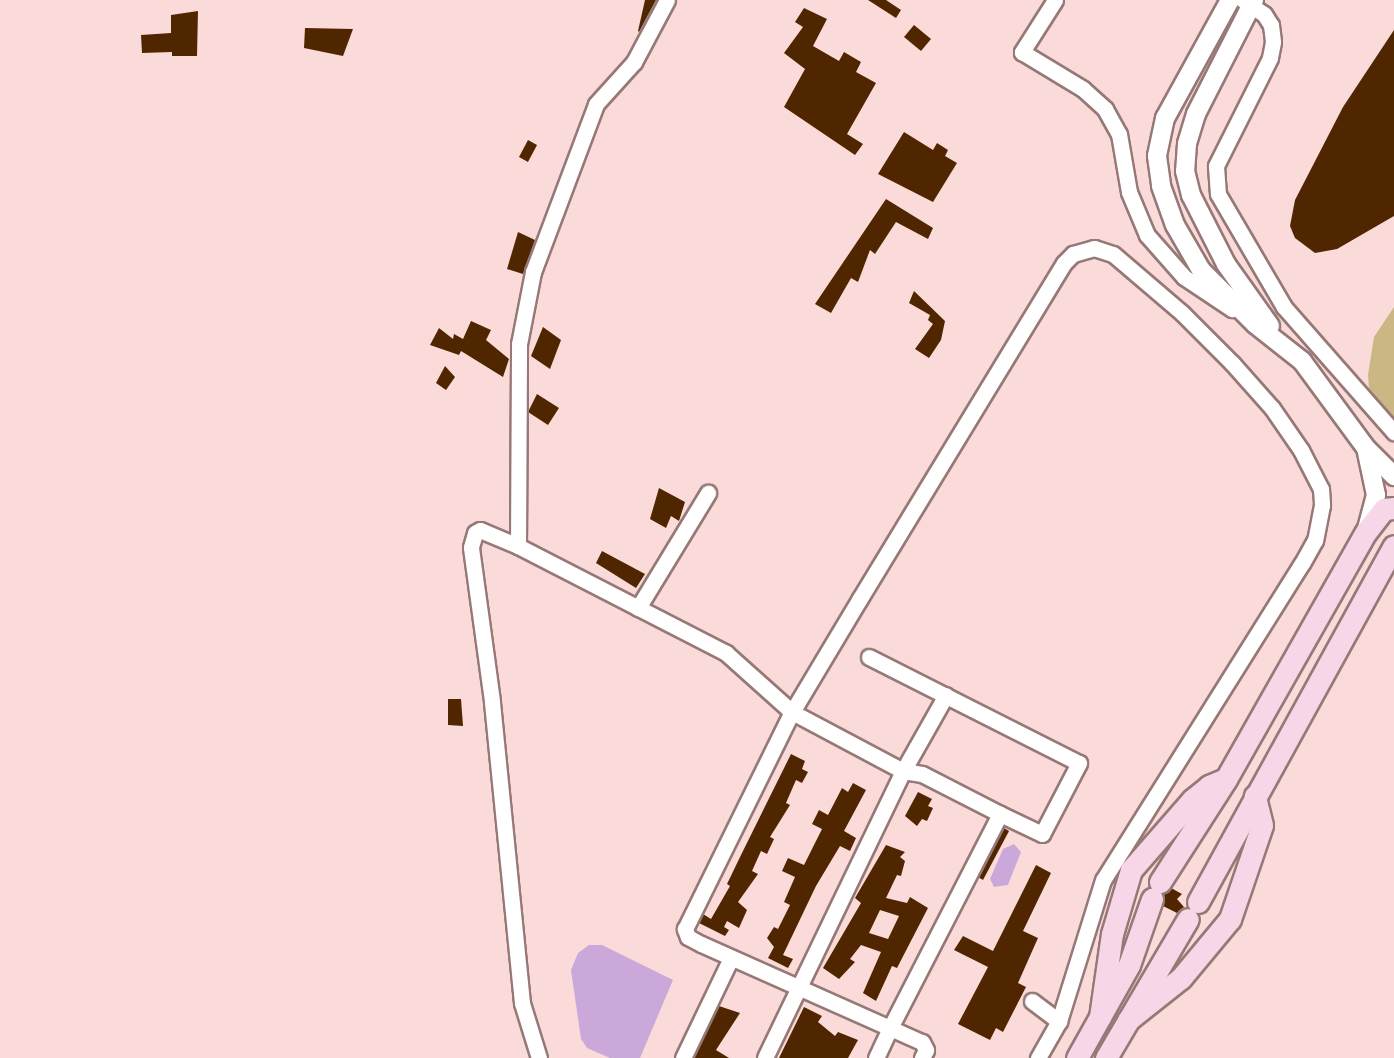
<!DOCTYPE html>
<style>
body{margin:0}
#map{position:relative;width:1394px;height:1058px;overflow:hidden;background:#fbdbd9;font-family:"Roboto Condensed",sans-serif}
div>[style]{position:absolute}
[style*='--x']{left:calc(var(--x)*1px);top:calc(var(--y)*1px);width:calc(var(--w)*1px);rotate:calc(var(--a)*1deg)}
.green>*{inset:0;background:#cbb783}
.water>*{inset:0;background:#caa9da}
.building>*{inset:0;background:#502600}
.roads{filter:drop-shadow(2px 0 #967977) drop-shadow(-2px 0 #967977) drop-shadow(0 2px #967977) drop-shadow(0 -2px #967977)}
.minor>*{height:15px;margin:-7.5px;padding:0 7.5px;transform-origin:7.5px;border-radius:7.5px;background:#fff}
.tertiary>*{height:18px;margin:-9px;padding:0 9px;transform-origin:9px;border-radius:9px;background:#fff}
.secondary>*{height:21px;margin:-10.5px;padding:0 10.5px;transform-origin:10.5px;border-radius:10.5px;background:#f6d6e7}
span{translate:-50% -50%;white-space:nowrap;text-align:center;line-height:1.15;-webkit-text-stroke:6px #fff;paint-order:stroke}
</style>
<div id="map">
<div class="green">
<i style="clip-path:polygon(1394px 307px,1394px 420px,1369px 388px,1368px 375px,1374px 337px)"></i>
</div>
<div class="water">
<i style="clip-path:polygon(1014px 844px,1021px 852px,1008px 885px,994px 887px,990px 879px,1003px 849px)"></i>
<i style="clip-path:polygon(589px 945px,602px 945px,673px 980px,640px 1058px,610px 1058px,587px 1048px,581px 1039px,571px 970px,578px 953px)"></i>
</div>
<div class="building">
<i style="clip-path:polygon(645px 0,656px 0,639px 32px,638px 31px)"></i>
<i style="clip-path:polygon(868px 0,886px 0,901px 10px,896px 18px)"></i>
<i style="clip-path:polygon(804px 8px,827px 19px,813px 46px,839px 61px,844px 52px,861px 62px,856px 72px,876px 83px,847px 134px,863px 144px,855px 155px,784px 107px,805px 69px,784px 53px,803px 27px,795px 22px)"></i>
<i style="clip-path:polygon(198px 11px,197px 56px,172px 56px,172px 52px,142px 53px,141px 35px,171px 33px,171px 15px)"></i>
<i style="clip-path:polygon(914px 25px,931px 39px,921px 51px,904px 37px)"></i>
<i style="clip-path:polygon(305px 28px,353px 29px,343px 56px,304px 48px)"></i>
<i style="clip-path:polygon(1394px 30px,1394px 216px,1337px 249px,1315px 253px,1295px 238px,1290px 226px,1295px 200px,1343px 107px)"></i>
<i style="clip-path:polygon(904px 132px,933px 150px,937px 143px,948px 150px,945px 156px,957px 163px,933px 202px,878px 174px)"></i>
<i style="clip-path:polygon(528px 140px,537px 145px,528px 162px,519px 157px)"></i>
<i style="clip-path:polygon(886px 199px,933px 228px,928px 239px,896px 222px,875px 254px,870px 250px,858px 282px,851px 278px,831px 313px,815px 304px)"></i>
<i style="clip-path:polygon(518px 232px,535px 240px,523px 274px,507px 269px)"></i>
<i style="clip-path:polygon(914px 291px,945px 321px,941px 340px,929px 358px,915px 349px,933px 324px,928px 320px,930px 315px,909px 303px)"></i>
<i style="clip-path:polygon(471px 321px,491px 330px,486px 340px,509px 359px,503px 377px,461px 351px,459px 355px,430px 345px,439px 328px,453px 339px,454px 334px,463px 339px)"></i>
<i style="clip-path:polygon(543px 327px,561px 340px,550px 369px,531px 356px)"></i>
<i style="clip-path:polygon(445px 366px,455px 377px,446px 390px,436px 383px)"></i>
<i style="clip-path:polygon(537px 394px,559px 408px,548px 425px,528px 412px)"></i>
<i style="clip-path:polygon(659px 488px,685px 502px,679px 521px,671px 516px,666px 528px,650px 519px)"></i>
<i style="clip-path:polygon(602px 551px,645px 574px,636px 588px,596px 563px)"></i>
<i style="clip-path:polygon(448px 699px,461px 699px,463px 726px,448px 725px)"></i>
<i style="clip-path:polygon(791px 754px,805px 761px,802px 769px,808px 772px,802px 783px,796px 780px,786px 803px,790px 805px,770px 837px,774px 839px,767px 854px,761px 851px,752px 871px,758px 874px,738px 902px,747px 910px,739px 928px,727px 921px,724px 927px,729px 930px,725px 936px,699px 923px,703px 914px,711px 919px,730px 886px,727px 884px,741px 855px)"></i>
<i style="clip-path:polygon(853px 783px,866px 790px,844px 831px,856px 838px,850px 851px,840px 846px,816px 886px,783px 955px,793px 959px,788px 968px,768px 958px,774px 947px,767px 938px,774px 927px,778px 929px,790px 905px,784px 902px,795px 877px,782px 871px,788px 858px,804px 865px,822px 829px,812px 824px,819px 810px,828px 815px,842px 788px,848px 792px)"></i>
<i style="clip-path:polygon(918px 792px,932px 799px,928px 806px,933px 808px,927px 821px,922px 819px,917px 826px,905px 816px)"></i>
<i style="clip-path:polygon(1004px 828px,1009px 831px,983px 880px,978px 877px)"></i>
<i style="clip-path:polygon(evenodd,886px 845px,905px 852px,900px 857px,905px 861px,901px 876px,897px 875px,886px 898px,907px 903px,910px 897px,928px 908px,897px 968px,892px 966px,876px 1001px,863px 993px,881px 952px,861px 945px,850px 959px,855px 962px,839px 979px,823px 968px,861px 903px,855px 898px,886px 845px,880px 910px,899px 916px,888px 939px,869px 933px,880px 910px)"></i>
<i style="clip-path:polygon(1036px 865px,1051px 873px,1023px 931px,1038px 938px,1018px 983px,1026px 987px,1003px 1032px,996px 1028px,990px 1040px,958px 1024px,988px 967px,954px 950px,963px 936px,993px 951px)"></i>
<i style="clip-path:polygon(1171px 888px,1182px 894px,1177px 899px,1184px 907px,1177px 913px,1163px 906px,1163px 894px)"></i>
<i style="clip-path:polygon(719px 1006px,740px 1013px,716px 1050px,729px 1058px,694px 1058px)"></i>
<i style="clip-path:polygon(804px 1007px,822px 1016px,818px 1022px,835px 1036px,838px 1032px,858px 1040px,848px 1058px,779px 1058px)"></i>
</div>
<div class="roads">
<div class="minor">
<i style="--x:1055;--y:0;--w:62;--a:122.4"></i>
<i style="--x:1022;--y:52;--w:71;--a:31.2"></i>
<i style="--x:1083;--y:89;--w:30;--a:42"></i>
<i style="--x:1105;--y:109;--w:29;--a:61"></i>
<i style="--x:1119;--y:134;--w:59;--a:80.2"></i>
<i style="--x:1129;--y:192;--w:47;--a:67.3"></i>
<i style="--x:1147;--y:235;--w:56;--a:48.6"></i>
<i style="--x:1184;--y:277;--w:58;--a:33.7"></i>
<i style="--x:1243;--y:0;--w:25;--a:34"></i>
<i style="--x:1264;--y:14;--w:13;--a:58"></i>
<i style="--x:1271;--y:25;--w:17;--a:83"></i>
<i style="--x:1273;--y:42;--w:16;--a:101"></i>
<i style="--x:1270;--y:58;--w:121;--a:116.6"></i>
<i style="--x:1216;--y:166;--w:28;--a:86"></i>
<i style="--x:1218;--y:194;--w:131;--a:59.7"></i>
<i style="--x:1284;--y:307;--w:167;--a:48.7"></i>
<i style="--x:518;--y:546;--w:202;--a:-89.7"></i>
<i style="--x:519;--y:344;--w:73;--a:-79"></i>
<i style="--x:533;--y:272;--w:179;--a:-69.4"></i>
<i style="--x:596;--y:104;--w:57;--a:-47.9"></i>
<i style="--x:634;--y:62;--w:70;--a:-62"></i>
<i style="--x:638;--y:608;--w:135;--a:-58.7"></i>
<i style="--x:869;--y:657;--w:235;--a:26.8"></i>
<i style="--x:1079;--y:763;--w:80;--a:117.5"></i>
<i style="--x:1042;--y:834;--w:47;--a:-154.5"></i>
<i style="--x:1000;--y:814;--w:241;--a:117.2"></i>
<i style="--x:890;--y:1028;--w:35;--a:24"></i>
<i style="--x:922;--y:1042;--w:9;--a:63"></i>
<i style="--x:926;--y:1050;--w:9;--a:117"></i>
<i style="--x:903;--y:771;--w:19;--a:9"></i>
<i style="--x:922;--y:774;--w:88;--a:27.1"></i>
<i style="--x:903;--y:771;--w:87;--a:-60.5"></i>
<i style="--x:1032;--y:1001;--w:34;--a:37"></i>
<i style="--x:539;--y:1058;--w:58;--a:-107.2"></i>
<i style="--x:522;--y:1003;--w:303;--a:-95.7"></i>
<i style="--x:492;--y:701;--w:155;--a:-97.8"></i>
<i style="--x:471;--y:547;--w:15;--a:-74"></i>
<i style="--x:475;--y:533;--w:6;--a:-31"></i>
<i style="--x:480;--y:530;--w:41;--a:22.8"></i>
<i style="--x:518;--y:546;--w:234;--a:27.2"></i>
<i style="--x:726;--y:653;--w:89;--a:41.8"></i>
<i style="--x:792;--y:712;--w:126;--a:28"></i>
<i style="--x:903;--y:771;--w:318;--a:115.7"></i>
<i style="--x:683;--y:1058;--w:111;--a:-64.4"></i>
<i style="--x:876;--y:1058;--w:33;--a:-65"></i>
<i style="--x:890;--y:1028;--w:207;--a:-156"></i>
<i style="--x:701;--y:944;--w:15;--a:-152"></i>
<i style="--x:688;--y:937;--w:9;--a:-111"></i>
<i style="--x:685;--y:929;--w:242;--a:-63.8"></i>
<i style="--x:792;--y:712;--w:131;--a:-59.1"></i>
<i style="--x:859;--y:600;--w:394;--a:-58.7"></i>
<i style="--x:1064;--y:263;--w:13;--a:-45"></i>
<i style="--x:1073;--y:254;--w:22;--a:-16"></i>
<i style="--x:1094;--y:248;--w:20;--a:18"></i>
<i style="--x:1113;--y:254;--w:91;--a:40.5"></i>
<i style="--x:1182;--y:313;--w:71;--a:45"></i>
<i style="--x:1232;--y:363;--w:60;--a:48.4"></i>
<i style="--x:1272;--y:408;--w:51;--a:55.4"></i>
<i style="--x:1301;--y:450;--w:44;--a:62.9"></i>
<i style="--x:1321;--y:489;--w:16;--a:86"></i>
<i style="--x:1322;--y:505;--w:36;--a:101"></i>
<i style="--x:1315;--y:540;--w:26;--a:119"></i>
<i style="--x:1302;--y:563;--w:374;--a:122.1"></i>
<i style="--x:1103;--y:880;--w:148;--a:107.3"></i>
<i style="--x:1059;--y:1021;--w:43;--a:119.6"></i>
</div>
<div class="tertiary">
<i style="--x:1230;--y:0;--w:135;--a:118.8"></i>
<i style="--x:1165;--y:118;--w:39;--a:102"></i>
<i style="--x:1157;--y:156;--w:30;--a:82"></i>
<i style="--x:1161;--y:186;--w:41;--a:70.3"></i>
<i style="--x:1175;--y:225;--w:52;--a:60"></i>
<i style="--x:1201;--y:270;--w:76;--a:45"></i>
<i style="--x:1255;--y:324;--w:60;--a:38.2"></i>
<i style="--x:1302;--y:361;--w:108;--a:53.7"></i>
<i style="--x:1366;--y:448;--w:48;--a:78"></i>
<i style="--x:1376;--y:495;--w:35;--a:105"></i>
<i style="--x:1254;--y:0;--w:128;--a:117"></i>
<i style="--x:1196;--y:114;--w:31;--a:107"></i>
<i style="--x:1187;--y:144;--w:27;--a:94"></i>
<i style="--x:1185;--y:171;--w:25;--a:76"></i>
<i style="--x:1191;--y:195;--w:77;--a:63.1"></i>
<i style="--x:1226;--y:264;--w:76;--a:54.6"></i>
<i style="--x:1368;--y:450;--w:37;--a:45"></i>
</div>
<div class="secondary">
<i style="--x:1160;--y:882;--w:122;--a:-57.3"></i>
<i style="--x:1226;--y:779;--w:284;--a:-60.5"></i>
<i style="--x:1366;--y:532;--w:29;--a:-52"></i>
<i style="--x:1384;--y:509;--w:10;--a:-6"></i>
<i style="--x:1198;--y:902;--w:406;--a:-61.2"></i>
<i style="--x:1100;--y:1017;--w:84;--a:-81.8"></i>
<i style="--x:1112;--y:934;--w:67;--a:-73.5"></i>
<i style="--x:1131;--y:870;--w:93;--a:-48.9"></i>
<i style="--x:1192;--y:800;--w:22;--a:-39"></i>
<i style="--x:1209;--y:786;--w:15;--a:-23"></i>
<i style="--x:1128;--y:1020;--w:68;--a:-38.4"></i>
<i style="--x:1181;--y:978;--w:77;--a:-50.3"></i>
<i style="--x:1230;--y:919;--w:99;--a:-71.2"></i>
<i style="--x:1262;--y:825;--w:30;--a:-104"></i>
<i style="--x:1077;--y:1058;--w:107;--a:-60.8"></i>
<i style="--x:1129;--y:965;--w:70;--a:-70.8"></i>
<i style="--x:1106;--y:1058;--w:161;--a:-59.5"></i>
</div>
</div>
</div>
